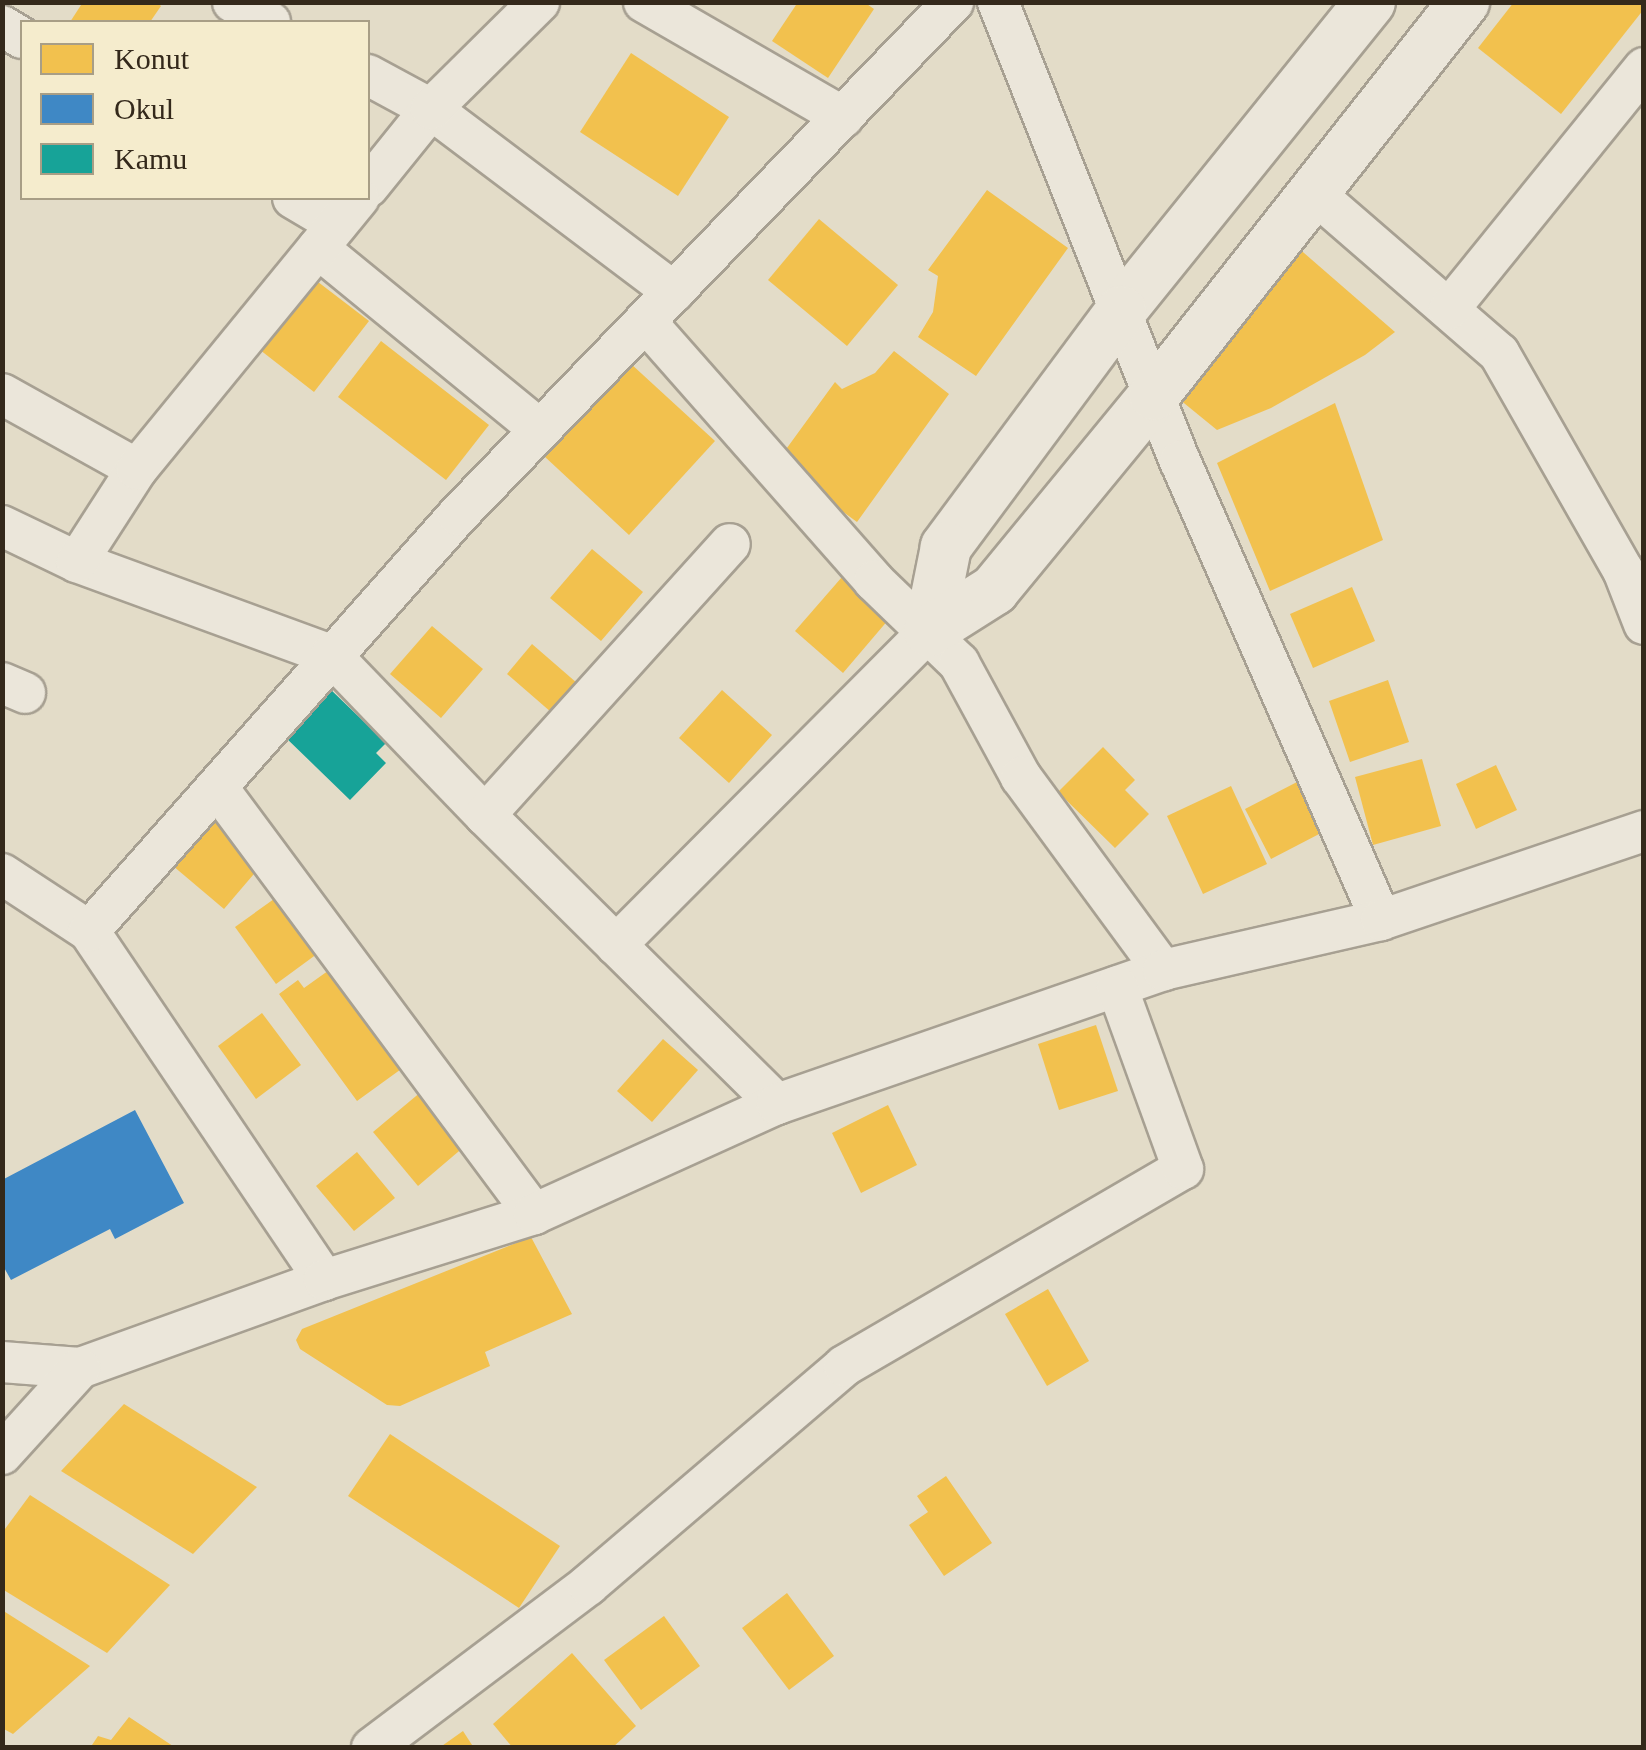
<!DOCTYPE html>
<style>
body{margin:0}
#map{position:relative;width:1646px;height:1750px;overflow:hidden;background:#e3dcc8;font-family:"Times New Roman",serif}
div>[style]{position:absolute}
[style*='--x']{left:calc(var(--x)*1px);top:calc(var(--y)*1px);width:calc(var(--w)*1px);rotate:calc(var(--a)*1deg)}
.homes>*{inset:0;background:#f2c14e}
.schools>*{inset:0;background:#3f88c5}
.public>*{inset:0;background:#17a398}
.roads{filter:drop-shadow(2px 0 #a7a092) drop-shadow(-2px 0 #a7a092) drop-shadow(0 2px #a7a092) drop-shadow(0 -2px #a7a092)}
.minor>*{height:40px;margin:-20px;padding:0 20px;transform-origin:20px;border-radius:20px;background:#ebe6da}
.tertiary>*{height:50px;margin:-25px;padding:0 25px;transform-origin:25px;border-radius:25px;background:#ebe6da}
span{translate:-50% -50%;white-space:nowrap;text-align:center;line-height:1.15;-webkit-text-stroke:10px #f5eccd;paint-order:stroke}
.frame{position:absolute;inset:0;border:5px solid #34291b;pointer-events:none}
.legend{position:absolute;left:20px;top:20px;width:350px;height:180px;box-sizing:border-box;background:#f5eccd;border:2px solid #a89e86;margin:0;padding:12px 18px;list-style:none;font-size:30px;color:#34291b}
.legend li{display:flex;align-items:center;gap:20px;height:50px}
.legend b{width:50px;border:2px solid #a89e86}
</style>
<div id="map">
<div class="homes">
<i style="clip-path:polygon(83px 2px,156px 2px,161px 6px,150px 22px,70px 22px)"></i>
<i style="clip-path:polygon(798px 2px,864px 2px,874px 9px,828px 78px,772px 41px)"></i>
<i style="clip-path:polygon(1514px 2px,1644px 2px,1644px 9px,1561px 114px,1478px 48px)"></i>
<i style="clip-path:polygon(631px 53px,729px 117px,678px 196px,580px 132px)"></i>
<i style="clip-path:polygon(987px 190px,1068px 248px,976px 376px,918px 337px,933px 312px,938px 276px,928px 270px)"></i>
<i style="clip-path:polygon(819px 219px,898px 285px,847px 346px,768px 280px)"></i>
<i style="clip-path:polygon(1296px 246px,1395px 332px,1365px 355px,1271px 408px,1217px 430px,1179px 399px)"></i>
<i style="clip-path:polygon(305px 272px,369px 321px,314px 392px,251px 343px)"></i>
<i style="clip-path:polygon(381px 341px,489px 425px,446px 480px,338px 397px)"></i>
<i style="clip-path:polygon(894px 351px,949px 394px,857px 522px,776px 463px,835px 382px,842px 389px,875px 373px)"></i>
<i style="clip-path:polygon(630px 363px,715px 441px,629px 535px,544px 456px)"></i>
<i style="clip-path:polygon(1335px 403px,1383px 540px,1270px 591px,1217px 463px)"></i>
<i style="clip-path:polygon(592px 549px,643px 592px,601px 641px,550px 598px)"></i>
<i style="clip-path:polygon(842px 577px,889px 619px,843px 673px,795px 631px)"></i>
<i style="clip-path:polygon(1352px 587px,1375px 641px,1313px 668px,1290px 614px)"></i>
<i style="clip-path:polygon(432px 626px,483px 669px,441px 718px,390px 674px)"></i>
<i style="clip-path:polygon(532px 644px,585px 690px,559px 719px,507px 674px)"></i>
<i style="clip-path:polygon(1388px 680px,1409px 742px,1350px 762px,1329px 701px)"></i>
<i style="clip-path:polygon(722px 690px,772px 735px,729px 783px,679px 738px)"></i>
<i style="clip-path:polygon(1103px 747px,1135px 780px,1125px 790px,1149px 814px,1115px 848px,1058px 792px)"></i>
<i style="clip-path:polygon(1422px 759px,1441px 826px,1373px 845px,1355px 777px)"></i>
<i style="clip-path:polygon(1496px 765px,1517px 810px,1476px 829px,1456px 784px)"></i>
<i style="clip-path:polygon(1297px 782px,1323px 832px,1271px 859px,1245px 809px)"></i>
<i style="clip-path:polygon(1231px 786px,1267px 864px,1203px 894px,1167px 816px)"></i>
<i style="clip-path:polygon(207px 812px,265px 861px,224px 909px,166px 860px)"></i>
<i style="clip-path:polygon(281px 894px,321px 951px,276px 984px,235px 927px)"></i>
<i style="clip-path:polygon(332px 968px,404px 1067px,357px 1101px,279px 994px,298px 980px,304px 988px)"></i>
<i style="clip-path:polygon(262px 1013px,301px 1065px,256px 1099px,218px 1046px)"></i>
<i style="clip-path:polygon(1096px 1025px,1118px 1091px,1059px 1110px,1038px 1044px)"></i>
<i style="clip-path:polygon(663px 1039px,698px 1070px,652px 1122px,617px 1091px)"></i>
<i style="clip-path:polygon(428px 1086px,472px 1140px,418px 1186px,373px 1132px)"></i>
<i style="clip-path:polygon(888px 1105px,917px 1165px,861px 1193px,832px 1133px)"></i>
<i style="clip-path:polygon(357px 1152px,395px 1198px,354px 1231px,316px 1186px)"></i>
<i style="clip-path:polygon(531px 1237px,572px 1314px,485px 1352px,490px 1366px,400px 1406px,387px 1405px,300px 1349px,296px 1340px,302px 1329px)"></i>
<i style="clip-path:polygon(1048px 1289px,1089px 1361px,1047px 1386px,1005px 1314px)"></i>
<i style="clip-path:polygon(124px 1404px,257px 1487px,193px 1554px,61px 1471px)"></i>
<i style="clip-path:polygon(390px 1434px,560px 1546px,519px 1608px,348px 1496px)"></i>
<i style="clip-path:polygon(946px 1476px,992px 1543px,944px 1576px,909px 1525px,928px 1512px,917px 1496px)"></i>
<i style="clip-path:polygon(30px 1495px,170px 1585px,107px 1653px,2px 1589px,2px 1533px)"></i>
<i style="clip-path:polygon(787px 1593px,834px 1656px,789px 1690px,742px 1628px)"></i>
<i style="clip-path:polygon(2px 1610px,90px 1666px,13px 1734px,2px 1728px)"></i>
<i style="clip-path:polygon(664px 1616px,700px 1666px,641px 1710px,604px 1660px)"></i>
<i style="clip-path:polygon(572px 1653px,636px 1726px,612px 1748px,513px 1748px,493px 1724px)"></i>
<i style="clip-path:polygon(129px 1717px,176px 1748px,90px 1748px,98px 1736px,111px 1740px)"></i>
<i style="clip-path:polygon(463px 1731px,474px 1748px,439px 1748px)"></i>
</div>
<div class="schools">
<i style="clip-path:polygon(135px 1110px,184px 1203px,115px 1239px,110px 1229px,11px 1280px,2px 1264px,2px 1180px)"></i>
</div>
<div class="public">
<i style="clip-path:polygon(328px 687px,386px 743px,376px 753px,386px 763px,350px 800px,282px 734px)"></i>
</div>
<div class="roads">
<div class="minor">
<i style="--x:233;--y:2;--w:42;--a:28.4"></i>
<i style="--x:644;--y:2;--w:230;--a:30"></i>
<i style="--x:998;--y:2;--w:494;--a:68.4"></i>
<i style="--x:1180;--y:461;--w:501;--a:66.35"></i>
<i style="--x:2;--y:26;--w:23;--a:31"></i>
<i style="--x:368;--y:75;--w:72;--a:28.4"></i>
<i style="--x:431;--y:109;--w:304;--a:37"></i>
<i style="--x:368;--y:187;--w:100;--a:-51.1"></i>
<i style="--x:431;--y:109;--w:152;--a:-44.7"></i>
<i style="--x:1314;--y:193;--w:245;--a:40.9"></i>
<i style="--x:1499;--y:353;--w:250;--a:60.3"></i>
<i style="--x:1623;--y:570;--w:58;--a:68.7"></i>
<i style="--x:293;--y:198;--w:51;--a:30.6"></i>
<i style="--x:318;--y:248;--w:287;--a:39.3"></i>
<i style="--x:1449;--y:309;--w:310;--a:-51"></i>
<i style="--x:645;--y:321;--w:346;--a:48.6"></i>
<i style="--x:874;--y:581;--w:118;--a:44"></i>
<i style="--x:959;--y:663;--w:130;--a:61.5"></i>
<i style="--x:1021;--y:777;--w:240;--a:53.7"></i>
<i style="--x:2;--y:394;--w:154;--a:29.1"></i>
<i style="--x:2;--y:526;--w:83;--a:25.6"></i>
<i style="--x:77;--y:562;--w:270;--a:20.1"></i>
<i style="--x:331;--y:655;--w:222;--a:46.1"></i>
<i style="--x:485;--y:815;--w:411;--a:44.7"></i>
<i style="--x:77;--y:562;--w:111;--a:-57.2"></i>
<i style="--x:137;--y:469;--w:350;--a:-50.7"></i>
<i style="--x:2;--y:683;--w:25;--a:23"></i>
<i style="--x:217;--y:787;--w:532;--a:53.41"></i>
<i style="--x:485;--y:815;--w:365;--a:-47.9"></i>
<i style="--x:2;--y:874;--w:104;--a:33.2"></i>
<i style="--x:89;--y:931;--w:421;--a:56"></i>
<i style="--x:89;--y:931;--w:556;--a:-48.43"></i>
<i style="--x:458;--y:515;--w:713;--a:-46.02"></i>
<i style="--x:616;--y:945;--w:443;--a:-45.1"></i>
<i style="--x:2;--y:1362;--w:78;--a:4.4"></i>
<i style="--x:80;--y:1368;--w:259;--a:-19.8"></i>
<i style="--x:324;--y:1280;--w:220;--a:-17.4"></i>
<i style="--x:534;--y:1214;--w:267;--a:-24.4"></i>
<i style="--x:777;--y:1104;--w:409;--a:-19.1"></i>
<i style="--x:1163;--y:970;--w:224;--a:-12.9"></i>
<i style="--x:1381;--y:920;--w:278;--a:-18.7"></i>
<i style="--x:2;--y:1454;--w:116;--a:-47.8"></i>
<i style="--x:372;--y:1748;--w:271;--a:-37"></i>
<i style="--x:588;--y:1585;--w:337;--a:-40.5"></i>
<i style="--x:844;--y:1366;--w:392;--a:-30.2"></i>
<i style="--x:1183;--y:1169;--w:194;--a:-109.9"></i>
</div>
<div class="tertiary">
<i style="--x:1370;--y:2;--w:397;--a:128.9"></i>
<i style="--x:1121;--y:311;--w:294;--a:126.6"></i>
<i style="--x:946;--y:547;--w:86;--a:101.4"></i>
<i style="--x:929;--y:631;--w:77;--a:-32.2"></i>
<i style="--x:994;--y:590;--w:252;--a:-50.6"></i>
<i style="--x:1154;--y:395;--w:501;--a:-51.73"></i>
</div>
</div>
<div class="frame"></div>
<ul class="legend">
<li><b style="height:28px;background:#f2c14e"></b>Konut</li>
<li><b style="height:28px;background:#3f88c5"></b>Okul</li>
<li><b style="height:28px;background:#17a398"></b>Kamu</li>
</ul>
</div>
